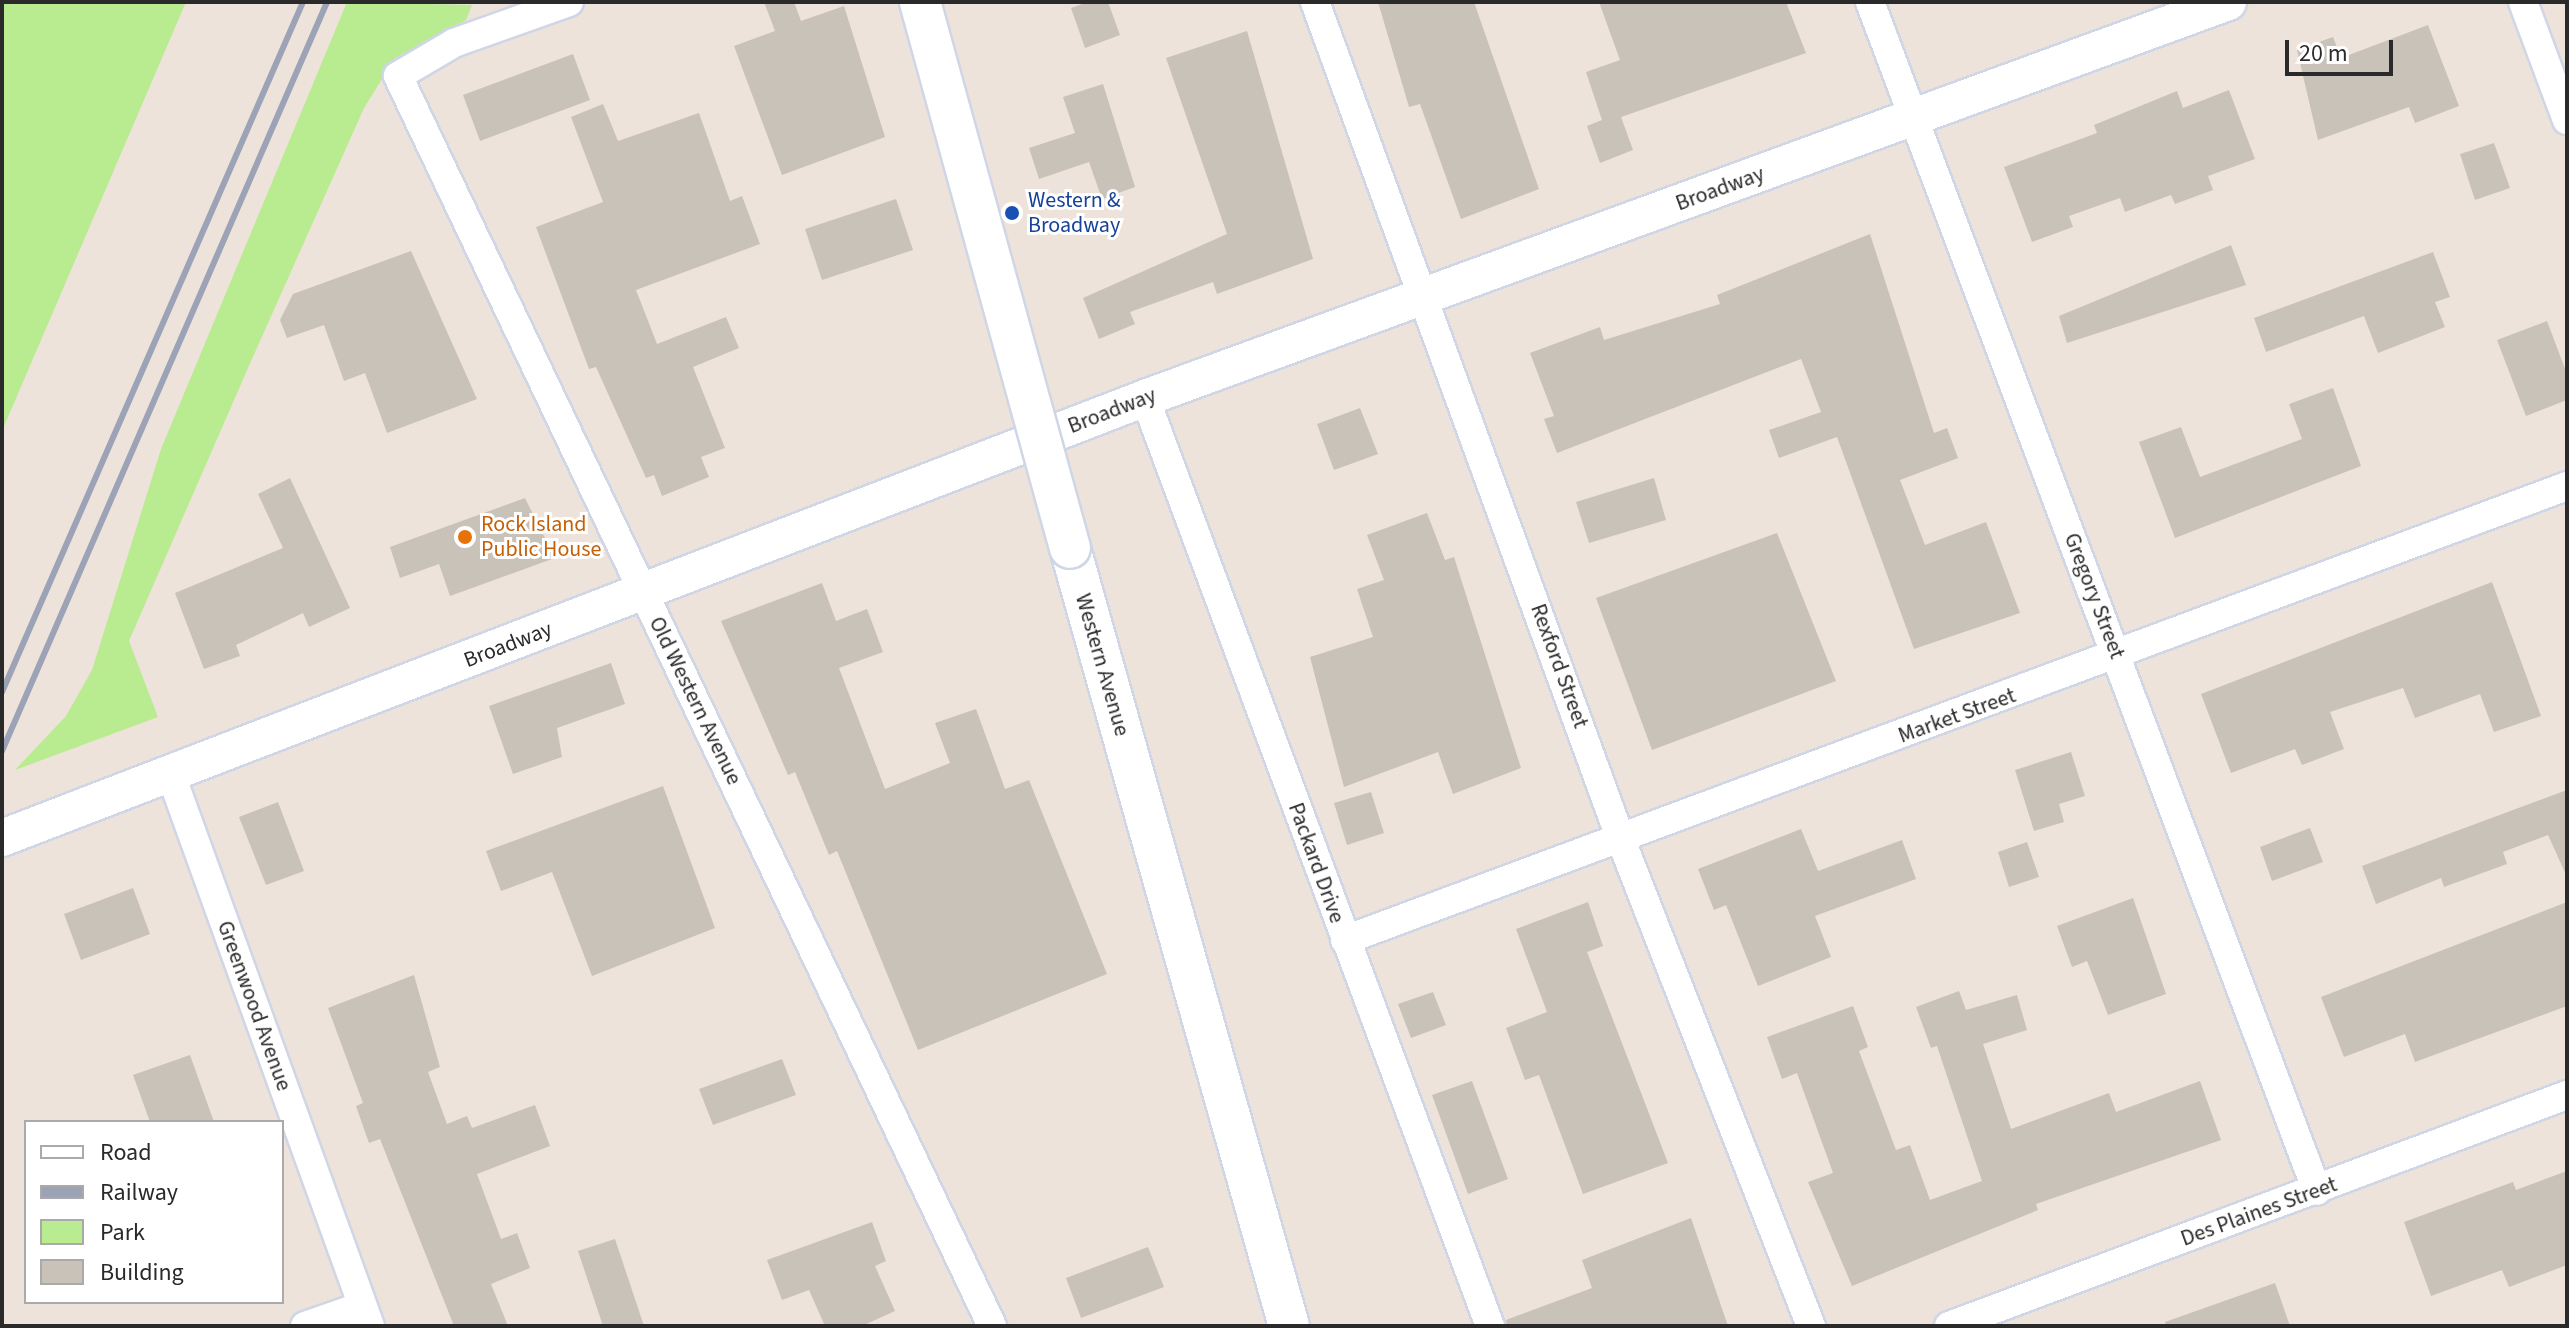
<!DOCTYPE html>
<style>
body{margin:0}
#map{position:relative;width:2569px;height:1328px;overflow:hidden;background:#eee3da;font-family:"Source Sans 3",sans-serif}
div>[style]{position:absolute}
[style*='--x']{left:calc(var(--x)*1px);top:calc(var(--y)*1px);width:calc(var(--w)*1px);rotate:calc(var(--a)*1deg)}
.green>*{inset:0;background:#b9eb90}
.building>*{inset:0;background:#c8c2b9}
.roads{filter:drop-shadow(2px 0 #cfd6e5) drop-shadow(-2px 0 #cfd6e5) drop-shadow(0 2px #cfd6e5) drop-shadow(0 -2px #cfd6e5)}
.minor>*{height:28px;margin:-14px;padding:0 14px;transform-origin:14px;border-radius:14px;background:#fff}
.tertiary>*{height:36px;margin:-18px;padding:0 18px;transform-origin:18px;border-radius:18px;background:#fff}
.secondary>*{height:40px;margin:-20px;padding:0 20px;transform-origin:20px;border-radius:20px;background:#fff}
.rail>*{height:6px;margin:-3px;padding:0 3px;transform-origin:3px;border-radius:3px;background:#9ca3b7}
.bridges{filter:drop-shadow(2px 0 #cfd6e5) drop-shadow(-2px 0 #cfd6e5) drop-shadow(0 2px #cfd6e5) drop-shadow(0 -2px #cfd6e5)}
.secondary-bridge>*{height:40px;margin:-20px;padding:0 20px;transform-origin:20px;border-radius:20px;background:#fff}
.dots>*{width:22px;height:22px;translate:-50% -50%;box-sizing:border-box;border:4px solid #fff;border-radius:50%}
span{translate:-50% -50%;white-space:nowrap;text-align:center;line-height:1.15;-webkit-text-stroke:6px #fff;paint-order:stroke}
.street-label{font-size:22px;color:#2a2a2a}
.transit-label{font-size:22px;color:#164399}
.left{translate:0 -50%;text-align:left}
.food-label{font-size:22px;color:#c56008}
.frame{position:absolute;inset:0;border:4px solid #2a2a2a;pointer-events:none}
.legend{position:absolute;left:24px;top:1120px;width:260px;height:184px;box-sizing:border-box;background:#fff;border:2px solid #aaa;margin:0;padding:10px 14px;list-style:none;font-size:24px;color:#2a2a2a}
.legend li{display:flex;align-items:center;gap:16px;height:40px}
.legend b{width:40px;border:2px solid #aaa}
.scale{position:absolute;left:2285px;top:40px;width:108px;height:36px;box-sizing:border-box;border:4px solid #2a2a2a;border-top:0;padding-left:10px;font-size:24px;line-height:28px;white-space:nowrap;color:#2a2a2a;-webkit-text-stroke:6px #fff;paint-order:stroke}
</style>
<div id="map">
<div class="green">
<i style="clip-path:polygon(2px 2px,186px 2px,2px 431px)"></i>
<i style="clip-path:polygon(347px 2px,472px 5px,466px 20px,395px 58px,364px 108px,248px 368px,129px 641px,158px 717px,15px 770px,66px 716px,92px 670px,161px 449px)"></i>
</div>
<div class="building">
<i style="clip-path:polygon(764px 2px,794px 2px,801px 21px,844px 6px,885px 137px,782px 175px,734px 46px,775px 31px)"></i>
<i style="clip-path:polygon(1088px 2px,1108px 2px,1120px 35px,1085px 48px,1071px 8px)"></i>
<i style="clip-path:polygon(1378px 2px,1474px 2px,1539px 189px,1461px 219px,1420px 104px,1409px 107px)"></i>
<i style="clip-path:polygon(1599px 2px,1786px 2px,1806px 53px,1621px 117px,1633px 150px,1600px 163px,1587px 126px,1602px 120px,1586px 72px,1620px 60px)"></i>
<i style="clip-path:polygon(2428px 25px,2459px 106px,2415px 123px,2409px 107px,2318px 140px,2297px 50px,2333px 37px,2341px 58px)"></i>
<i style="clip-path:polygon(1247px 31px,1313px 259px,1217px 294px,1213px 282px,1130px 312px,1135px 324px,1099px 339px,1083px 298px,1227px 234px,1166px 58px)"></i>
<i style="clip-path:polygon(573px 54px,590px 100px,480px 141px,463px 95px)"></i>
<i style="clip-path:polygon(1103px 84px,1135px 187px,1102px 199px,1089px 162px,1039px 179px,1029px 148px,1075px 133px,1063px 97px)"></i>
<i style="clip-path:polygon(2229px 90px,2255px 159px,2208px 176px,2213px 190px,2175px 204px,2171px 195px,2125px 212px,2120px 198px,2069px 216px,2073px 227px,2032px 242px,2004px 167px,2097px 133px,2094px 125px,2177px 91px,2183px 108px)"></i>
<i style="clip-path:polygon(603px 104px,618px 141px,699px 113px,730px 201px,742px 196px,760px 244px,636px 290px,657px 344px,726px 317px,739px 348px,693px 367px,725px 448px,701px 457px,709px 477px,662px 496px,654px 475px,646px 478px,596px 367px,589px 369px,536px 227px,603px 202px,571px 117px)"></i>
<i style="clip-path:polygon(2494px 143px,2510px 188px,2475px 200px,2460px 154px)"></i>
<i style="clip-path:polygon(896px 199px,913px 250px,822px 280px,805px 229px)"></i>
<i style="clip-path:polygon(1870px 234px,1934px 433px,1947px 428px,1958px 458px,1900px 480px,1925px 545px,1986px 522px,2020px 613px,1914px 649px,1837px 437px,1779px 458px,1769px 430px,1821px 412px,1801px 359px,1557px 453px,1544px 419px,1554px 416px,1530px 353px,1600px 327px,1604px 340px,1720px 304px,1717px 295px)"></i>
<i style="clip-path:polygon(2231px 245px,2246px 285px,2067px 343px,2059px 316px)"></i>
<i style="clip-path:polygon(411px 251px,477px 399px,387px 433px,365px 373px,344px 381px,324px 325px,287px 338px,280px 320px,293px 294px)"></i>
<i style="clip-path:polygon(2433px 252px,2450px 297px,2435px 302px,2445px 327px,2378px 353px,2364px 316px,2266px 352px,2254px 318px)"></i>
<i style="clip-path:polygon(2547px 321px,2567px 374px,2567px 400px,2526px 416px,2497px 340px)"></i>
<i style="clip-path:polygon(2333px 388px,2361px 466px,2175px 538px,2139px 442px,2181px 427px,2200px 477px,2302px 439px,2289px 404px)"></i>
<i style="clip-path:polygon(1360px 408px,1378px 454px,1334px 470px,1317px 424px)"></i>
<i style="clip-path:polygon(290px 478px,350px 608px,309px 627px,303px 613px,236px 645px,240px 656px,204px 669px,175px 593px,283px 548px,258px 494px)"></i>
<i style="clip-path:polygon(1654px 478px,1666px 520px,1589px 543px,1576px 502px)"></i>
<i style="clip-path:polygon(525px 498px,555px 558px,450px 596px,439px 564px,400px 578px,390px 547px)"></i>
<i style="clip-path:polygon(1427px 513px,1445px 560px,1454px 557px,1521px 768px,1453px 794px,1438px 752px,1344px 787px,1310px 657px,1373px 637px,1357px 589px,1384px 580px,1367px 535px)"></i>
<i style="clip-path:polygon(1777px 533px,1836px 681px,1652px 750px,1596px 598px)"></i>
<i style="clip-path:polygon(2492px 582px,2541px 716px,2494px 732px,2480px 694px,2415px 718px,2403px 688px,2330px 712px,2344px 749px,2302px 765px,2295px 749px,2231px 773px,2201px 694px)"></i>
<i style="clip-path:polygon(822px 583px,836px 621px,867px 609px,883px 652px,839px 668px,885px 789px,950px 763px,935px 723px,976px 709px,1005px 789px,1029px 780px,1107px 974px,918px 1050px,837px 851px,829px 855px,795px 772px,788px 775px,721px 621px)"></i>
<i style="clip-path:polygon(611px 663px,625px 704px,557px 728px,562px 757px,513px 774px,489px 706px)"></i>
<i style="clip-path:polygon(2071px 752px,2085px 796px,2059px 804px,2064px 822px,2034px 831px,2015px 770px)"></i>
<i style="clip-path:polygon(663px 786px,715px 928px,592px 976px,552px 872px,501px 891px,486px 851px)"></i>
<i style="clip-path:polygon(2567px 790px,2567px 877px,2548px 835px,2503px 852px,2507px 864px,2444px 887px,2441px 878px,2376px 904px,2362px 866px)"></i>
<i style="clip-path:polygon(1371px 792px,1384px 833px,1347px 845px,1334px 803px)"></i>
<i style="clip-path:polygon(278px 802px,304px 871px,266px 885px,239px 817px)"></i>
<i style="clip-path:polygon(2310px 828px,2323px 862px,2272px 881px,2260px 847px)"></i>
<i style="clip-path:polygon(1801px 829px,1818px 871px,1902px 840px,1916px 879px,1815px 916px,1831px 957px,1758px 986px,1726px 905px,1714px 910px,1698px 869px)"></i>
<i style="clip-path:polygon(2027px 842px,2039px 877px,2009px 887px,1998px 852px)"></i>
<i style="clip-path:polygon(133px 888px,150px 934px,81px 960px,64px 914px)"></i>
<i style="clip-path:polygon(2133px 898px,2166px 994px,2108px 1015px,2087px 961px,2072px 967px,2057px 926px)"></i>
<i style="clip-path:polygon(1588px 902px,1603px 946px,1587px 952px,1668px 1163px,1583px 1194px,1539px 1075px,1525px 1080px,1506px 1028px,1547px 1012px,1516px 929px)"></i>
<i style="clip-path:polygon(2567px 902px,2567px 1006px,2415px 1062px,2405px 1034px,2344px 1057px,2321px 997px)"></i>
<i style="clip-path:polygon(414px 975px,440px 1067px,428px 1072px,447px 1124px,467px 1116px,472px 1128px,535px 1105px,550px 1146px,477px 1174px,501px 1239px,517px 1233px,530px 1268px,491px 1284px,508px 1326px,454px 1326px,380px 1139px,369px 1143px,356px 1106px,363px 1103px,328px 1008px)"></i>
<i style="clip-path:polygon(1959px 991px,1966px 1010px,2017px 995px,2027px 1030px,1983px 1044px,2011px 1129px,2109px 1093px,2116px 1112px,2200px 1081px,2221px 1140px,2036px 1204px,2038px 1210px,1852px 1286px,1808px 1182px,1833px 1173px,1797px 1073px,1782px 1079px,1767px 1037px,1853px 1006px,1868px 1047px,1859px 1051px,1896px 1150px,1910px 1145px,1930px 1200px,1982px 1181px,1937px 1046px,1931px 1048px,1916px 1007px)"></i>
<i style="clip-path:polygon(1433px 992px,1446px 1025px,1411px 1038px,1398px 1004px)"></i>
<i style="clip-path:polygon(190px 1055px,214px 1122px,150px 1122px,133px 1075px)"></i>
<i style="clip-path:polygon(782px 1059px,796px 1095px,713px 1125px,699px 1089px)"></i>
<i style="clip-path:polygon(1472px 1081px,1508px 1179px,1468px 1194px,1432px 1095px)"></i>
<i style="clip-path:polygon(2567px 1171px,2567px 1265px,2509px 1287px,2502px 1270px,2431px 1296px,2404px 1222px,2513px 1182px,2516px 1190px)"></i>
<i style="clip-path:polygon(1691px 1218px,1728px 1326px,1507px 1326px,1506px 1320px,1592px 1288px,1582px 1260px)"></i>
<i style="clip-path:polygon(872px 1222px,886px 1261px,875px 1266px,895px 1311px,862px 1326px,825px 1326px,809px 1290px,782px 1300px,767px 1260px)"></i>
<i style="clip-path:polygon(615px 1239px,644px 1326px,603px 1326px,578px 1251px)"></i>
<i style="clip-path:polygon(1148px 1247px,1164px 1287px,1081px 1318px,1066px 1278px)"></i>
<i style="clip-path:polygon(2275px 1283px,2290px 1326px,2166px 1326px,2165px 1322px)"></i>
</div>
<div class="roads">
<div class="minor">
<i style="--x:569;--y:2;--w:122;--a:160.4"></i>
<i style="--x:454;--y:43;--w:65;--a:149.5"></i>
<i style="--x:398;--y:76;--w:1384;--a:64.58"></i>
<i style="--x:1315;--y:2;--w:892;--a:69.94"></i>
<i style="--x:1621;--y:840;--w:522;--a:68.65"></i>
<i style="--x:1870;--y:2;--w:1270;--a:69.4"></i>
<i style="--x:2523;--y:2;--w:126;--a:69.6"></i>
<i style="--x:1145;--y:398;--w:990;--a:69.61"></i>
<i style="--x:171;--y:775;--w:586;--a:70.14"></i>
<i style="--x:1345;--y:940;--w:1304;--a:-20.38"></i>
<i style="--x:305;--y:1326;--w:60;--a:-19.3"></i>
<i style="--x:1949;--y:1326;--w:660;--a:-20.5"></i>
</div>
<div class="tertiary">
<i style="--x:2;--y:838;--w:1225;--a:-21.05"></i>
<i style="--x:1145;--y:398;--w:1153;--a:-20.08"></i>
</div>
<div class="secondary">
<i style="--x:1070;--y:548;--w:808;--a:74.28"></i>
</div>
</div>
<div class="rail">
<i style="--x:2;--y:692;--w:753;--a:-66.43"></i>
<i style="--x:2;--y:751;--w:816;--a:-66.54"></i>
</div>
<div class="bridges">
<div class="secondary-bridge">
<i style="--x:920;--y:2;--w:566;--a:74.64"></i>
</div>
</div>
<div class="dots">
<i style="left:1012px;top:213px;background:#1a4fb4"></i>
<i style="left:465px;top:537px;background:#e8710a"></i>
</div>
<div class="street-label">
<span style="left:1720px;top:189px;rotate:-20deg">Broadway</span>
<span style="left:1112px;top:411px;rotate:-21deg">Broadway</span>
<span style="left:2094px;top:596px;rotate:69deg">Gregory Street</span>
<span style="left:508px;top:645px;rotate:-21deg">Broadway</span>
<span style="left:1102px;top:665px;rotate:74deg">Western Avenue</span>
<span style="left:1559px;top:666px;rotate:70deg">Rexford Street</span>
<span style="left:695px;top:701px;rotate:64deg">Old Western Avenue</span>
<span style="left:1957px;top:716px;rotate:-20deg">Market Street</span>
<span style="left:1316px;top:863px;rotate:70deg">Packard Drive</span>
<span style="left:254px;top:1006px;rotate:70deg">Greenwood Avenue</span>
<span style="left:2259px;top:1212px;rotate:-20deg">Des Plaines Street</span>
</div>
<div class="transit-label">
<span class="left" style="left:1028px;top:213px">Western &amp;<br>Broadway</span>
</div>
<div class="food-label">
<span class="left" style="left:481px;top:537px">Rock Island<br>Public House</span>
</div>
<div class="frame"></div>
<ul class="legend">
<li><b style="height:10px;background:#fff"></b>Road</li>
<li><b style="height:10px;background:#9ca3b7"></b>Railway</li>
<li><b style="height:22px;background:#b9eb90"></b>Park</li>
<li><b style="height:22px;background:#c8c2b9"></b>Building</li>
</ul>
<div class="scale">20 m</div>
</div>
